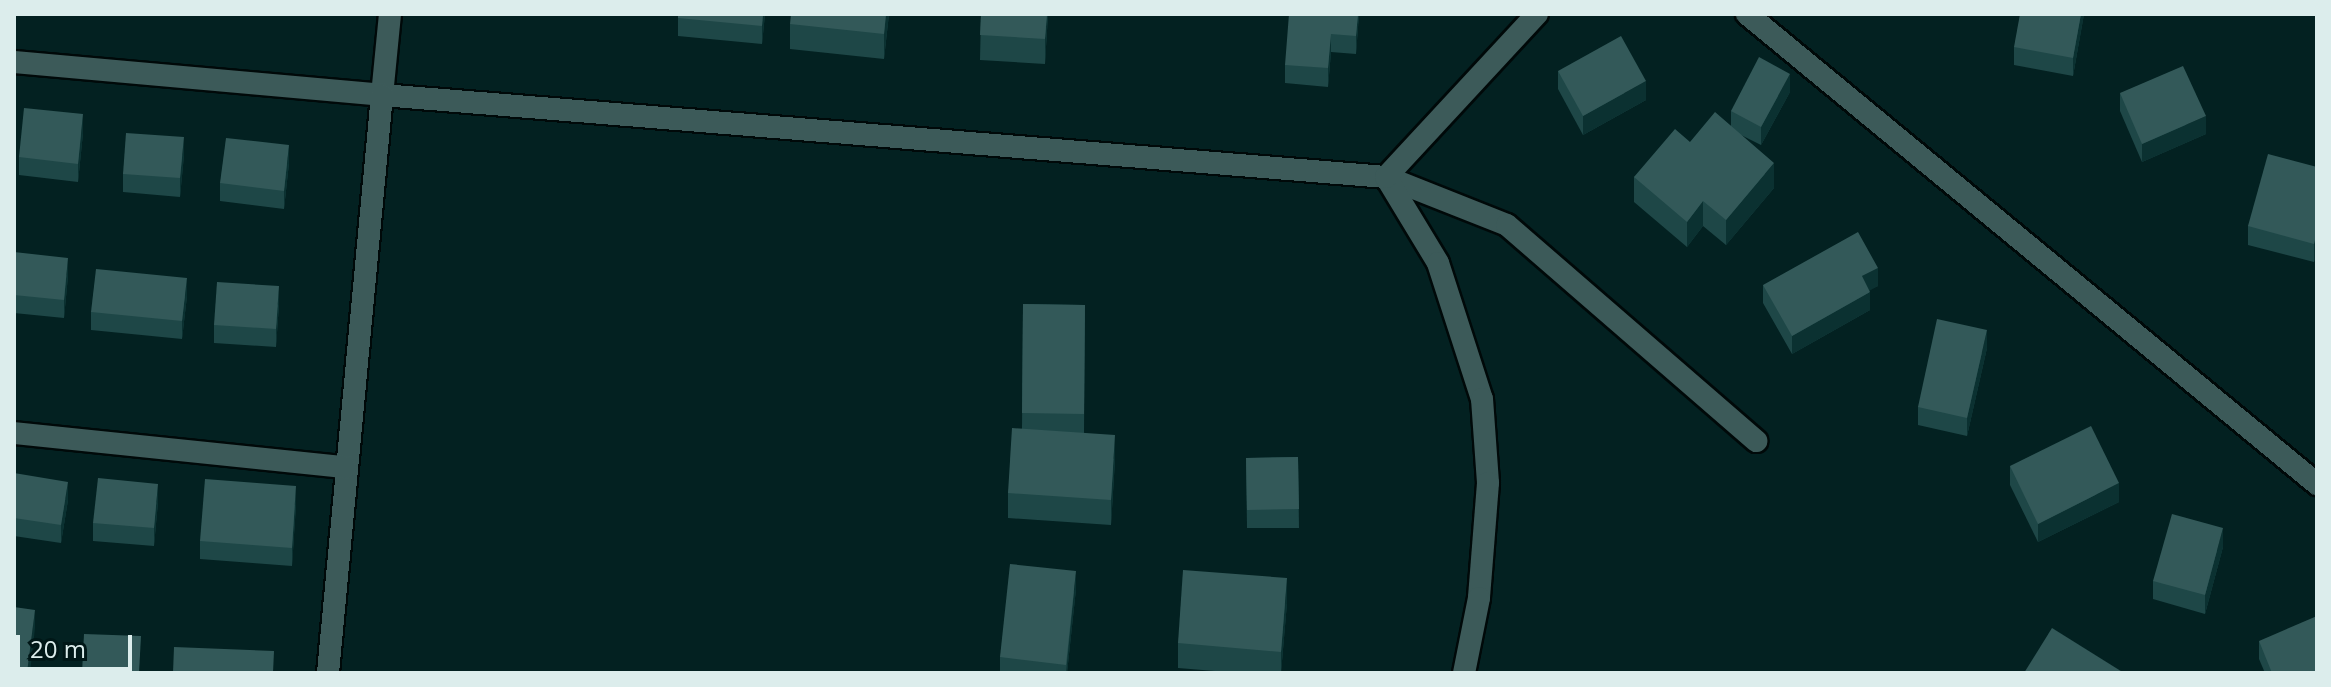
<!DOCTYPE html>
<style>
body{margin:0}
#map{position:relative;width:2331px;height:687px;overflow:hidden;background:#032121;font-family:"Open Sans",sans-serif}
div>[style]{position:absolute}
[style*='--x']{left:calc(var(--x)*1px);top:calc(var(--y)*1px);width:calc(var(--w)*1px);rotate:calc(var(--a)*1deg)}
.roads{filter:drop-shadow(2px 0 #000909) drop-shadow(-2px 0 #000909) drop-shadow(0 2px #000909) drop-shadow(0 -2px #000909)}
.minor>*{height:22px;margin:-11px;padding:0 11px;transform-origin:11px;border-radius:11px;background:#3c5a59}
.wall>*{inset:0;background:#1e4747}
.shaded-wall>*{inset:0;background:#0b3131}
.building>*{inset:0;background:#335959}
span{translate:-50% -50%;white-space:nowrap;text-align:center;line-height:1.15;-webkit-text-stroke:6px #001717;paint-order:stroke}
.frame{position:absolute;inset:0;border:16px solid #dcedec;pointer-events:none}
.scale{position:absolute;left:16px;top:635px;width:116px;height:36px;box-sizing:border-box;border:4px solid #dcedec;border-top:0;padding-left:10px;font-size:24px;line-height:28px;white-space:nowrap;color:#dcedec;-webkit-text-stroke:6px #001717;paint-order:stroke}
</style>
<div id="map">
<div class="roads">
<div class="minor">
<i style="--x:390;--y:14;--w:81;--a:95.6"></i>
<i style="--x:382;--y:95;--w:1007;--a:4.67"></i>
<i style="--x:1386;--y:177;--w:130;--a:21.6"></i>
<i style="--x:1507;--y:225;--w:330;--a:40.9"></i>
<i style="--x:1747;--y:14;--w:739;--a:39.51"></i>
<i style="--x:14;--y:62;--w:369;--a:5.1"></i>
<i style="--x:382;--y:95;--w:581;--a:95.34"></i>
<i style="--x:1386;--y:177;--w:100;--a:58.8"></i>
<i style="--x:1438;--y:263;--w:143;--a:72.1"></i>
<i style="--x:1482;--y:399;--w:84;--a:85.9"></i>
<i style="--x:1488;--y:483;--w:115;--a:94.5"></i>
<i style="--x:1479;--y:598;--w:76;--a:101.3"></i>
<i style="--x:1386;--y:177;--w:222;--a:-47.2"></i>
<i style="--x:14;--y:433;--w:333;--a:5.9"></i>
</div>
</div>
<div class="wall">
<i style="clip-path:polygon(765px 14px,762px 44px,678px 36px,678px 18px)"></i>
<i style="clip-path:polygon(889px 14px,884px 59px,790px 49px,790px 24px)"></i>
<i style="clip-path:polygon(981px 14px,1048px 14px,1045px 64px,980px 60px)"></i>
<i style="clip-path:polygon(1359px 14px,1356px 54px,1331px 52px,1328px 87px,1285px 83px,1285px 65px)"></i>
<i style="clip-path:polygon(2084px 14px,2073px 76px,2014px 65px,2014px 47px)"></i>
<i style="clip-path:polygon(1558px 71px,1646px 100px,1583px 135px,1558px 89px)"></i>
<i style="clip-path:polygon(1790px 92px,1761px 145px,1741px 135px,1774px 188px,1726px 245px,1703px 226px,1687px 247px,1634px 202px,1634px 177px,1690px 142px,1731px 126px,1731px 111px)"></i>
<i style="clip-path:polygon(2120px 93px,2206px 134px,2142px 162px,2120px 111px)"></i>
<i style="clip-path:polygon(83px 133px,78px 182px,19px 175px,19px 157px)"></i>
<i style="clip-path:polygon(184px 155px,180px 197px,123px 192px,123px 174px)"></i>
<i style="clip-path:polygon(289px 163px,284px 209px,220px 201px,220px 183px)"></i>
<i style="clip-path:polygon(2317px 167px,2317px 250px,2314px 262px,2248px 245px,2248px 226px)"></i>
<i style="clip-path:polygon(14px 252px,68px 276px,64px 318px,14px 313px)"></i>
<i style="clip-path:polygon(1763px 285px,1878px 286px,1869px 290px,1870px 310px,1792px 354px,1763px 303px)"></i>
<i style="clip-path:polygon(187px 296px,182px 339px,91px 330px,91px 312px)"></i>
<i style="clip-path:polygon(279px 304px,276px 347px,214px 343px,214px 325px)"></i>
<i style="clip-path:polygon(1023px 304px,1085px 305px,1084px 433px,1115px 460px,1111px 525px,1008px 518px,1008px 493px,1022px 428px)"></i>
<i style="clip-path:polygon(1987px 348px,1967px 436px,1918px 425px,1918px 407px)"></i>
<i style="clip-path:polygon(1298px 457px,1299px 528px,1247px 528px,1246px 458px)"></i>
<i style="clip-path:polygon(2010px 466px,2119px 502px,2038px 542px,2010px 485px)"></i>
<i style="clip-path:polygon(14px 473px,68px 500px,61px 543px,14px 536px)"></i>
<i style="clip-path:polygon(158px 502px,154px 546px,93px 541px,93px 523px)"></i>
<i style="clip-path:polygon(296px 504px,292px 566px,200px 559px,200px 541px)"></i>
<i style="clip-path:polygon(2223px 547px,2205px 614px,2153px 599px,2153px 581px)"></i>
<i style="clip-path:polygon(1076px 589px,1067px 673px,1000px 673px,1000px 657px)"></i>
<i style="clip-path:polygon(1287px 603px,1281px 673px,1239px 673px,1178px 668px,1178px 643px)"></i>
<i style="clip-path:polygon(2259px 641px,2317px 673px,2265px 673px,2259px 659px)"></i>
</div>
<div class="shaded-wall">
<i style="clip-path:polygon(763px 14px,765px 14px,762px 44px,762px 26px)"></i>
<i style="clip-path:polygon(886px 14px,889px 14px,884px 59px,884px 34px)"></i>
<i style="clip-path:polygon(1047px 14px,1048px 14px,1045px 64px,1045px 39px)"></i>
<i style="clip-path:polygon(1358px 14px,1359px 14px,1356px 54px,1356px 36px)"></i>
<i style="clip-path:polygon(2081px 14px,2084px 14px,2073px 76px,2073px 58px)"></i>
<i style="clip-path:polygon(1331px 34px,1331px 52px,1328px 87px,1328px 68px)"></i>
<i style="clip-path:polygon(1790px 74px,1790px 92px,1761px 145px,1761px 127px)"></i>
<i style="clip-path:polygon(1646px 81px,1646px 100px,1583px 135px,1583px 116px)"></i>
<i style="clip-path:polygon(83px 114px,83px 133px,78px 182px,78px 164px)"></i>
<i style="clip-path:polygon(2206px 116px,2206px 134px,2142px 162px,2142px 144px)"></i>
<i style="clip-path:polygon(184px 137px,184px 155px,180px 197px,180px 178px)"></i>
<i style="clip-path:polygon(289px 145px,289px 163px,284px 209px,284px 191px)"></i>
<i style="clip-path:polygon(1774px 163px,1774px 188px,1726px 245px,1726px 220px)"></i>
<i style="clip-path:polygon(1703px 201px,1703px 226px,1687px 247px,1687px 222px)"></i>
<i style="clip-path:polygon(2317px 231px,2317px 250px,2314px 262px,2314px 244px)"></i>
<i style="clip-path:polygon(68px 258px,68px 276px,64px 318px,64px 300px)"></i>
<i style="clip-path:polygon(1878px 268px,1878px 286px,1862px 295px,1862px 276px)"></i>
<i style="clip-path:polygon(187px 278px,187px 296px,182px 339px,182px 321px)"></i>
<i style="clip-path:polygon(279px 286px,279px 304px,276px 347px,276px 329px)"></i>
<i style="clip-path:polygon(1870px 292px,1870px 310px,1792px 354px,1792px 336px)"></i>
<i style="clip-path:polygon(1987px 330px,1987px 348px,1967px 436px,1967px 418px)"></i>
<i style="clip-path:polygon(1115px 435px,1115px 460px,1111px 525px,1111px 500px)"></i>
<i style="clip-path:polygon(68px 482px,68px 500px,61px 543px,61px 525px)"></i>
<i style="clip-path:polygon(2119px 483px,2119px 502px,2038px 542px,2038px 524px)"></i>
<i style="clip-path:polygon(158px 484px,158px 502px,154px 546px,154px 528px)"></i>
<i style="clip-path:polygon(296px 486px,296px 504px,292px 566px,292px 548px)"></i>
<i style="clip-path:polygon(2223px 528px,2223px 547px,2205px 614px,2205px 595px)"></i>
<i style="clip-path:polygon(1076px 571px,1076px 589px,1067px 673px,1066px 673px)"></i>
<i style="clip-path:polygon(1287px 578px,1287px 603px,1281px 673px,1281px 652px)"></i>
<i style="clip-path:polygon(35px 610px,35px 628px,30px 673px,27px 673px)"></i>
</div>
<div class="building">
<i style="clip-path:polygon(678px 14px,763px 14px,762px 26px,678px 18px)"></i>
<i style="clip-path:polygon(791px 14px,886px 14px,884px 34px,790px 24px)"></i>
<i style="clip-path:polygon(981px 14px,1047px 14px,1045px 39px,980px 35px)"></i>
<i style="clip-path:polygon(1289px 14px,1358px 14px,1356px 36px,1331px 34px,1328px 68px,1285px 65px)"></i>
<i style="clip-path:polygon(2020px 14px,2081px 14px,2073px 58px,2014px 47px)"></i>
<i style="clip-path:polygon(1621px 36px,1646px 81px,1583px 116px,1558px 71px)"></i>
<i style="clip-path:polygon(1759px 57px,1790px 74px,1761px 127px,1731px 111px)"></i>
<i style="clip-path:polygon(2183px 66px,2206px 116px,2142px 144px,2120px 93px)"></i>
<i style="clip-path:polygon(24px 108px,83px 114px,78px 164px,19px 157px)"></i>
<i style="clip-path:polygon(1715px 112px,1774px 163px,1726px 220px,1703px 201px,1687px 222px,1634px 177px,1675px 129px,1690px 142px)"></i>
<i style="clip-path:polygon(126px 133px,184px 137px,180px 178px,123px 174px)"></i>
<i style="clip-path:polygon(226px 138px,289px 145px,284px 191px,220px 183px)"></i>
<i style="clip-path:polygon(2268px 154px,2317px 167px,2317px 231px,2314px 244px,2248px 226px)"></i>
<i style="clip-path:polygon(1858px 232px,1878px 268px,1862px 276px,1870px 292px,1792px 336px,1763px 285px)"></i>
<i style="clip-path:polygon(14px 252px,68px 258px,64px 300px,14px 295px)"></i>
<i style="clip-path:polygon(96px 269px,187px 278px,182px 321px,91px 312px)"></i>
<i style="clip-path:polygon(217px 282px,279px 286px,276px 329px,214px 325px)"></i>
<i style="clip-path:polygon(1023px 304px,1085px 305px,1084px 414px,1022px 413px)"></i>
<i style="clip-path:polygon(1937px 319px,1987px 330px,1967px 418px,1918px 407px)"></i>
<i style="clip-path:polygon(2091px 426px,2119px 483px,2038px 524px,2010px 466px)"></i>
<i style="clip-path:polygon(1012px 428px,1115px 435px,1111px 500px,1008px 493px)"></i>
<i style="clip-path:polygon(1298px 457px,1299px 509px,1247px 510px,1246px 458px)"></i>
<i style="clip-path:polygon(14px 473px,68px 482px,61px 525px,14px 518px)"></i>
<i style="clip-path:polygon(98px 478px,158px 484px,154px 528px,93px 523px)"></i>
<i style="clip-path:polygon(205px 479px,296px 486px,292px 548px,200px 541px)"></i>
<i style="clip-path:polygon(2172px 514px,2223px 528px,2205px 595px,2153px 581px)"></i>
<i style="clip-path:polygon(1010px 564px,1076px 571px,1066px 665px,1000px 657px)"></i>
<i style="clip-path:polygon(1183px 570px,1287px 578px,1281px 652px,1178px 643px)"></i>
<i style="clip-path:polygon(14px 607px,35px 610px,27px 673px,14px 673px)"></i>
<i style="clip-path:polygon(2317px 616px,2317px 672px,2272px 673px,2259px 641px)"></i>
<i style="clip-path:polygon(2052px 628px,2124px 673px,2024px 673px)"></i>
<i style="clip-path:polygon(84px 634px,141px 636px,139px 673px,82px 673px)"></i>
<i style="clip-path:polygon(174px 647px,274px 651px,273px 673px,173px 673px)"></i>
</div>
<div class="frame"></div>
<div class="scale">20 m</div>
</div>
